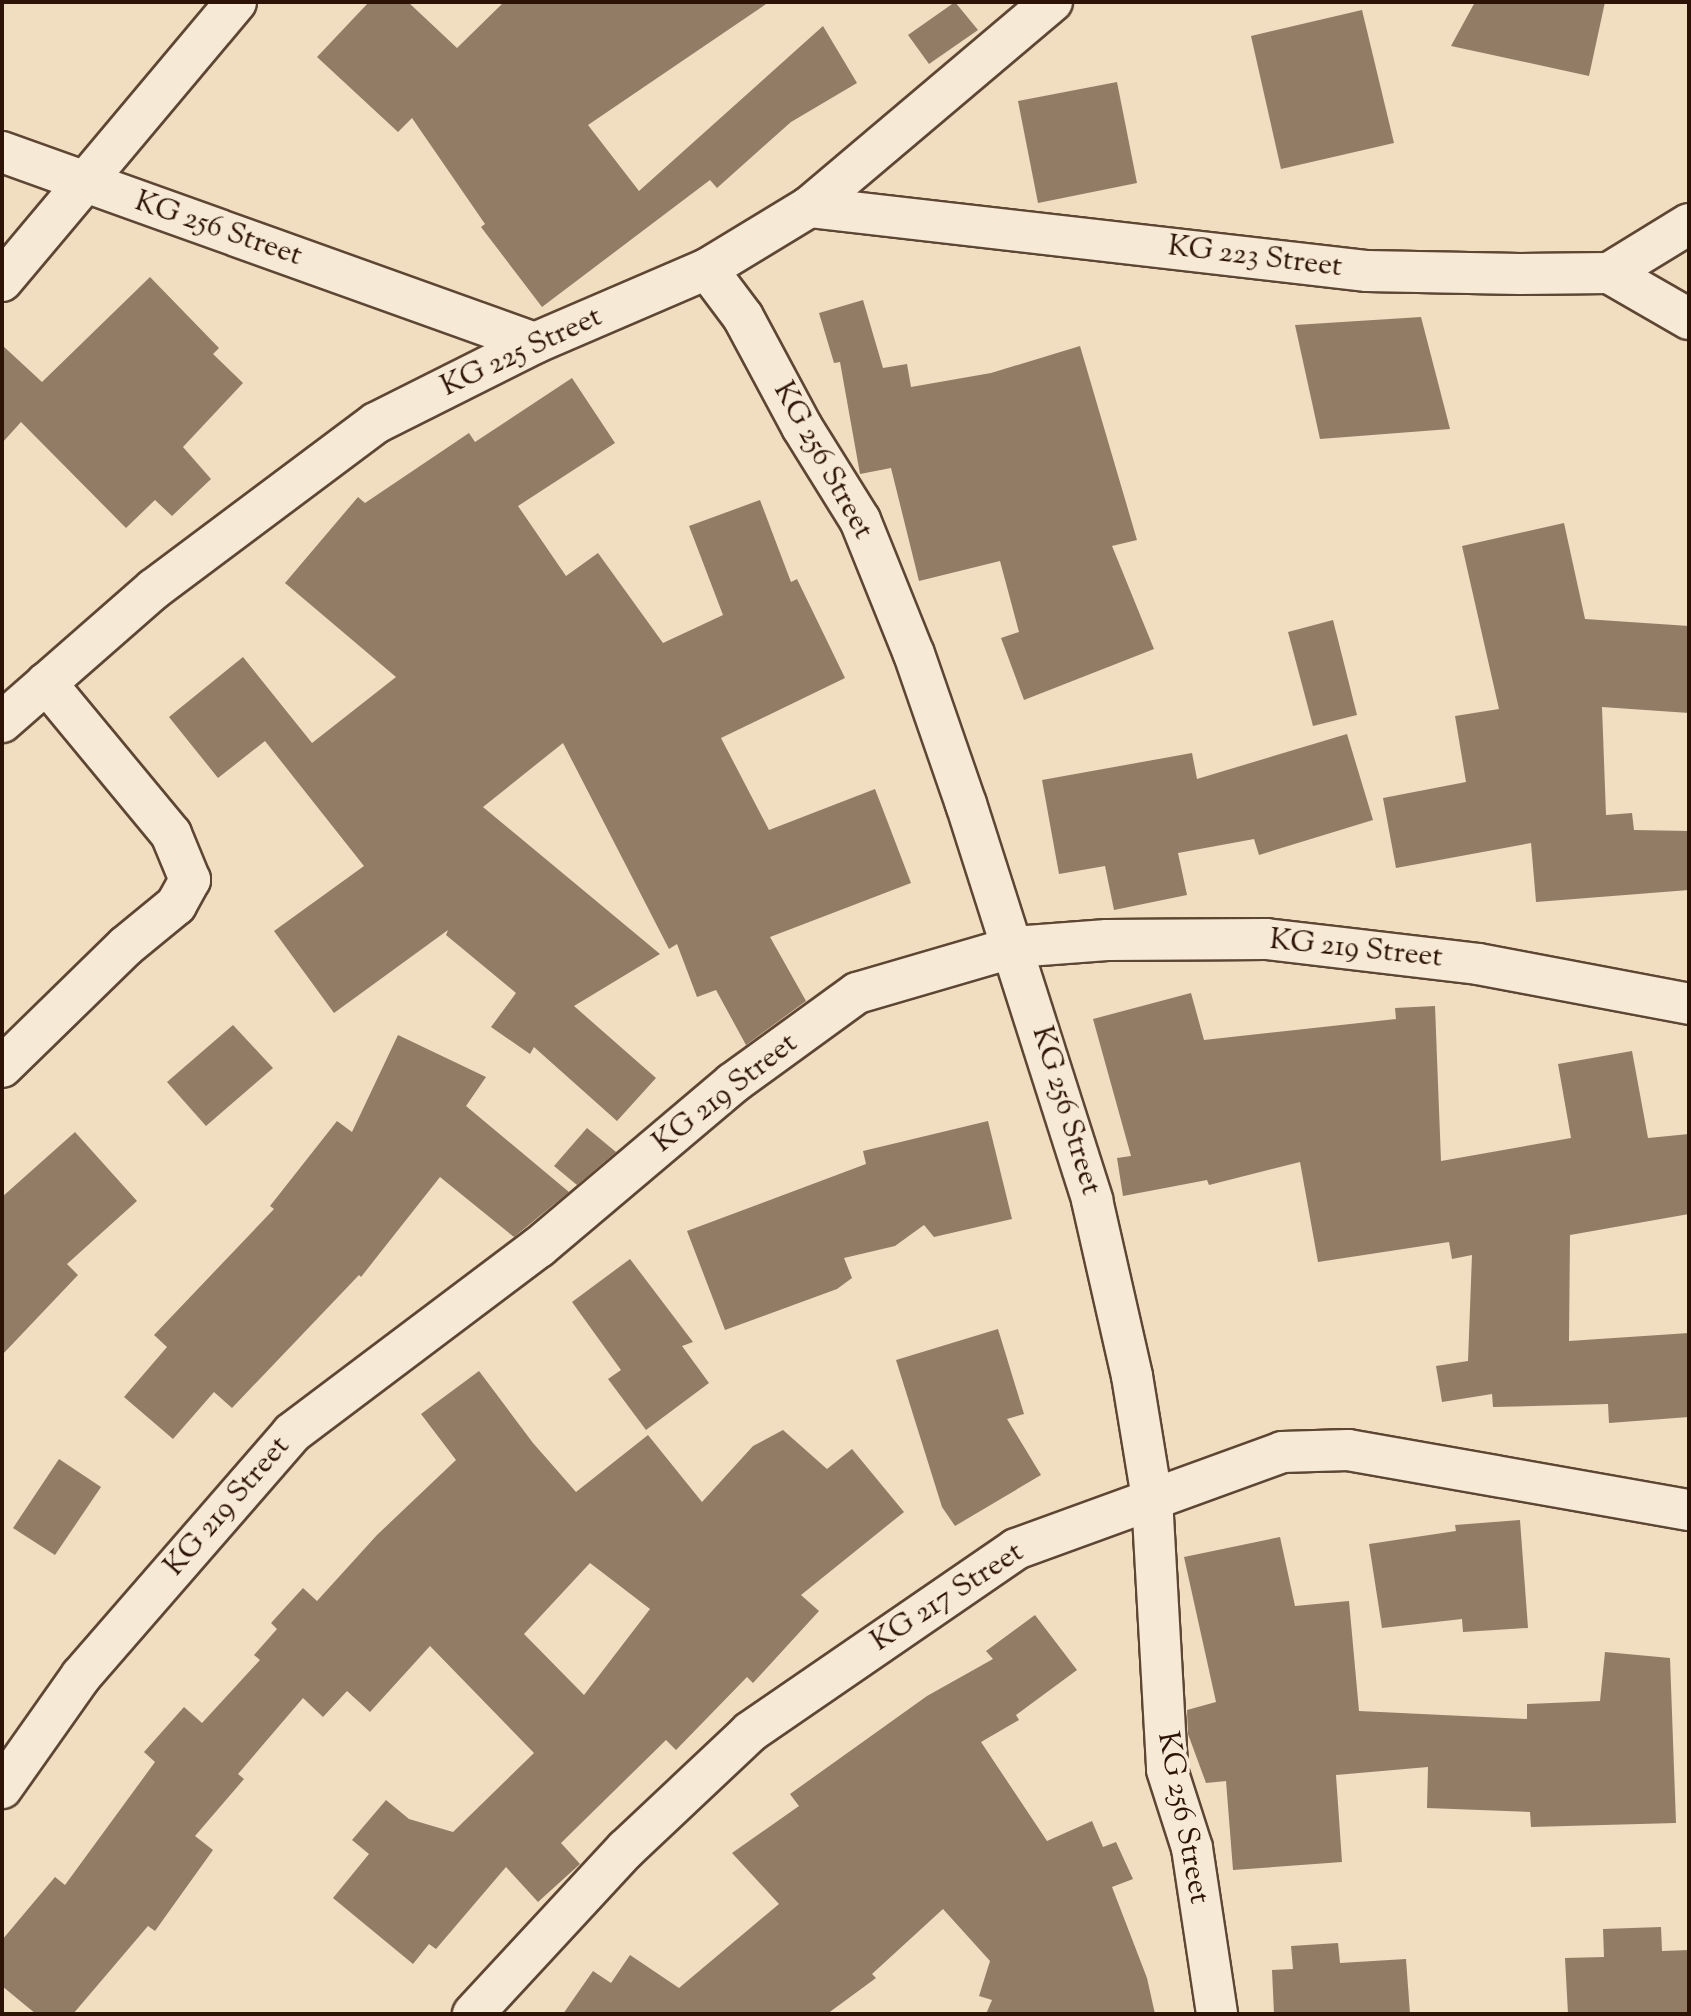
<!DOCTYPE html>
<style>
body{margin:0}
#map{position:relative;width:1691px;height:2016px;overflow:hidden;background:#f1ddbf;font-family:"Sorts Mill Goudy",serif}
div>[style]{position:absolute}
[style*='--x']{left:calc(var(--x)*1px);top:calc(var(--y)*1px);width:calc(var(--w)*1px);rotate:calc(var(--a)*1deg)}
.building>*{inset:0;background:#937c66}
.roads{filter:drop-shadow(2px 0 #5e4634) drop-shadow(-2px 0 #5e4634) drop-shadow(0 2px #5e4634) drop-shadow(0 -2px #5e4634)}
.minor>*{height:40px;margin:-20px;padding:0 20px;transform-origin:20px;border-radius:20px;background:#f6e9d5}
span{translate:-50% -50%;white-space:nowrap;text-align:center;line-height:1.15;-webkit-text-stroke:7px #f6e9d5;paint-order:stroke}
.street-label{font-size:30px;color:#2d1305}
.frame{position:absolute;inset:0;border:4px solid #2d1305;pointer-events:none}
</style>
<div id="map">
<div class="building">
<i style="clip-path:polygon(369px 2px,408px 2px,457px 48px,504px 2px,769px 2px,588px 125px,639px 191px,823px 26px,857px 83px,791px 122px,717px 188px,710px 180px,542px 307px,481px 227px,485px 224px,412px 118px,398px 132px,317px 57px)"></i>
<i style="clip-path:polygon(955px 2px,978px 30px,929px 64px,908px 35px)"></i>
<i style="clip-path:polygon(1475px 2px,1605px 2px,1589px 76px,1451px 46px)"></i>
<i style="clip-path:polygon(1362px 10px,1394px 143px,1281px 169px,1251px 36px)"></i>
<i style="clip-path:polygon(1117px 82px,1137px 183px,1038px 203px,1018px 101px)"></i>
<i style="clip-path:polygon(150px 277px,219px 348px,213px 354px,243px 383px,183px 447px,211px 479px,172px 516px,155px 500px,126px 528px,21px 422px,2px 443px,2px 345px,42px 382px)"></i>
<i style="clip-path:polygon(863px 300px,883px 368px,907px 364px,911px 387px,991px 373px,1080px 346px,1137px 540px,1112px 546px,1154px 649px,1024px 700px,1001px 638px,1019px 632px,1000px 561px,919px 581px,891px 468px,860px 474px,840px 362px,834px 363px,819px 313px)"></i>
<i style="clip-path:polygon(1421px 317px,1450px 429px,1320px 439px,1295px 325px)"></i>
<i style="clip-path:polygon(572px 378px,615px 443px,518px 506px,566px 576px,598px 553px,663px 643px,723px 615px,689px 526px,760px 500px,791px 582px,797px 579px,845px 678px,721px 738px,769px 830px,875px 789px,911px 883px,770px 937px,806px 1001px,746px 1045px,716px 990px,697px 997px,677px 944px,669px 949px,563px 743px,483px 807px,660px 954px,574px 1006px,656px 1078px,617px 1121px,534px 1047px,530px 1054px,491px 1027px,516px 993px,446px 935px,448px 930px,334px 1013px,274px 931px,364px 866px,265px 741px,218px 778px,169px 717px,243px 657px,312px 743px,396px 677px,285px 583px,358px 497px,365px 503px,469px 433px,475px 442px)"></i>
<i style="clip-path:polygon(1564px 523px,1585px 619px,1689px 626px,1689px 713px,1602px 707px,1606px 815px,1632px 813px,1634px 830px,1689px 831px,1689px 890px,1536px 902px,1531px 843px,1396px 868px,1383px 798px,1466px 782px,1455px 716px,1499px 709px,1462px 546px)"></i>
<i style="clip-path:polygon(1333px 620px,1357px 715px,1313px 726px,1288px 632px)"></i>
<i style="clip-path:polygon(1347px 734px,1373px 820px,1259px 855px,1254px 839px,1178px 853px,1187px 895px,1114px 910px,1105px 866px,1059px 874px,1042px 780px,1192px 753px,1197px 779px)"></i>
<i style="clip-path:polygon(1191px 993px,1204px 1040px,1396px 1019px,1395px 1008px,1435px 1006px,1441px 1161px,1571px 1138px,1558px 1064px,1632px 1051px,1648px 1138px,1689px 1134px,1689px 1214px,1570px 1235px,1569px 1341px,1689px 1333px,1689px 1417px,1609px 1423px,1608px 1404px,1493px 1407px,1492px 1394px,1442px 1402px,1436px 1366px,1468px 1361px,1472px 1255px,1452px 1259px,1449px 1242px,1318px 1262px,1300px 1162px,1209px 1185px,1207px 1180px,1123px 1196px,1117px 1158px,1131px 1156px,1093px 1019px)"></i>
<i style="clip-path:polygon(233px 1025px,273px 1068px,206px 1126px,167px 1082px)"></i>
<i style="clip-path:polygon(398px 1035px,486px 1077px,466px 1106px,569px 1192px,514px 1237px,440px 1177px,361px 1277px,359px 1275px,232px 1408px,214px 1392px,173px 1439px,124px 1397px,167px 1347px,154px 1335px,274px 1209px,270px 1206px,337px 1121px,352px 1132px)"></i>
<i style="clip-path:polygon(988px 1121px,1012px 1219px,934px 1237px,924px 1225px,895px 1246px,844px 1258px,852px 1278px,837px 1289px,725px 1330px,687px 1231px,866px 1164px,863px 1151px)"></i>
<i style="clip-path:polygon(587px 1128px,616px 1152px,577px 1185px,554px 1166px)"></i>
<i style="clip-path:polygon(75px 1132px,137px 1201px,67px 1264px,78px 1275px,2px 1355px,2px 1197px)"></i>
<i style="clip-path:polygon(630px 1259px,693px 1342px,682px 1346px,709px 1383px,646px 1430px,608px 1379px,621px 1370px,572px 1302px)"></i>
<i style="clip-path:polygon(998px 1329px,1024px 1414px,1007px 1419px,1041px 1475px,955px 1526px,942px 1507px,896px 1360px)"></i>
<i style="clip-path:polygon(evenodd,479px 1371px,533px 1443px,576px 1492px,648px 1435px,702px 1502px,753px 1446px,783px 1430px,827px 1469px,852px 1449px,904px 1512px,801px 1595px,819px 1611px,753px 1683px,747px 1677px,676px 1750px,666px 1740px,561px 1843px,580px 1864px,538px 1902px,506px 1867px,436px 1949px,429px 1944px,413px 1964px,333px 1898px,369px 1854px,352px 1840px,386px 1800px,409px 1819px,453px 1832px,534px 1753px,430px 1646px,370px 1712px,347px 1691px,323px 1717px,303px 1698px,238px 1774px,244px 1779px,195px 1836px,213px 1850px,155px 1931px,148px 1926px,73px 2014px,36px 2014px,2px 1986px,2px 1940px,55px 1877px,65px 1885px,155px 1762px,144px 1752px,184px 1707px,202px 1723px,260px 1660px,254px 1655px,277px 1629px,271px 1623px,303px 1588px,317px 1601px,377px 1535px,456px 1460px,421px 1414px,479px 1371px,590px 1563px,650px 1609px,584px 1695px,524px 1634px,590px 1563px)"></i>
<i style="clip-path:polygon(59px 1459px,101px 1487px,55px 1555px,13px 1528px)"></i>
<i style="clip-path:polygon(1520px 1520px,1528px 1628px,1463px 1632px,1462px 1619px,1382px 1628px,1369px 1544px,1456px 1531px,1455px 1525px)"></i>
<i style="clip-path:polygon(1280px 1537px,1295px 1606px,1349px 1601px,1359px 1711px,1527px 1719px,1527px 1704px,1600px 1701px,1605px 1652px,1670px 1658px,1676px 1823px,1531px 1827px,1530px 1812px,1427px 1808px,1428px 1767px,1336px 1775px,1342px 1862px,1233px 1870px,1226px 1781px,1206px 1783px,1188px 1734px,1187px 1710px,1216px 1702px,1184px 1557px)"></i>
<i style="clip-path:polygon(1035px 1615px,1077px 1670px,1016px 1715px,1019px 1720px,981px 1742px,1047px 1841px,1092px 1821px,1103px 1847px,1116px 1842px,1133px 1879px,1112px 1887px,1147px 1978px,1155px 2014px,986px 2014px,992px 2000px,979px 1996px,990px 1961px,943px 1909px,872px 1974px,876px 1978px,827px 2014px,563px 2014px,593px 1971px,611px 1983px,630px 1955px,679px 1988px,779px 1904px,732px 1853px,799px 1806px,790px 1794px,927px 1696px,993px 1659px,986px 1651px)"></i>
<i style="clip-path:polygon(1661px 1927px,1662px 1951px,1689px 1950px,1689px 2014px,1568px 2014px,1565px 1958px,1604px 1957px,1603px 1929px)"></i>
<i style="clip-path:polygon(1338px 1943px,1340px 1963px,1406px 1959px,1410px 2014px,1274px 2014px,1272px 1970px,1293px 1969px,1291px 1946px)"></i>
</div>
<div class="roads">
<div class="minor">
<i style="--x:2;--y:152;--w:566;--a:19.72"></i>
<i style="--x:809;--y:207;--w:562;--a:6.54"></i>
<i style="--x:1367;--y:271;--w:153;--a:1.1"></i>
<i style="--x:1520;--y:274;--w:89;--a:-0.6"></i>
<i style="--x:1609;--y:273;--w:94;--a:-31.5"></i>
<i style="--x:707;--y:269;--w:60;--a:53.1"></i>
<i style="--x:743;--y:317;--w:125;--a:61.8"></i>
<i style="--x:802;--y:427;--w:110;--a:58.1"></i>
<i style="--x:860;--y:520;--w:144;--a:68.1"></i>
<i style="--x:914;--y:654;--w:159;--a:70.9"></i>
<i style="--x:966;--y:804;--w:416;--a:72.3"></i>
<i style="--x:1092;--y:1200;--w:180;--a:77.2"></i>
<i style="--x:1132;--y:1376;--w:124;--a:80.7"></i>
<i style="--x:1152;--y:1498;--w:272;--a:86.8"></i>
<i style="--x:1167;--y:1770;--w:82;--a:72.2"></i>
<i style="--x:1192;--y:1848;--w:168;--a:81.4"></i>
<i style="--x:1609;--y:273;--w:92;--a:29.9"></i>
<i style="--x:2;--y:281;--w:364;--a:-50"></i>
<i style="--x:2;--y:722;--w:202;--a:-41.2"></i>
<i style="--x:154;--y:589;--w:277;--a:-36.8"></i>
<i style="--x:376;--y:423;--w:178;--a:-26.7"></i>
<i style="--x:535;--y:343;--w:187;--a:-23.3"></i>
<i style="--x:707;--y:269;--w:119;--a:-31.3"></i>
<i style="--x:809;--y:207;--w:318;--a:-40.2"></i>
<i style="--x:2;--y:1067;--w:173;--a:-44.3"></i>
<i style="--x:126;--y:946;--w:65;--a:-39.4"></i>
<i style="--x:176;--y:905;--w:29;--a:-61"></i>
<i style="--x:190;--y:880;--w:50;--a:-112.4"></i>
<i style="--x:171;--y:834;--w:196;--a:-129.6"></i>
<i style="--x:2;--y:1788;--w:137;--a:-54.8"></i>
<i style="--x:81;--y:1676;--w:322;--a:-49"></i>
<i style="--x:292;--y:1433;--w:309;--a:-37"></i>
<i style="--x:539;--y:1247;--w:254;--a:-40.2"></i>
<i style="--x:733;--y:1083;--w:153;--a:-36"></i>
<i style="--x:857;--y:993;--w:164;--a:-16.3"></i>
<i style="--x:1014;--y:947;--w:93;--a:-4.3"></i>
<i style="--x:1107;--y:940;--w:159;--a:-0.4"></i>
<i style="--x:1266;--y:939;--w:213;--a:6.7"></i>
<i style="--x:1478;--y:964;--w:215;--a:10.7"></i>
<i style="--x:473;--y:2014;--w:225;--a:-47.2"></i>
<i style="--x:626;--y:1849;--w:170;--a:-43.3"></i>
<i style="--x:750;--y:1732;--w:323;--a:-34.5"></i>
<i style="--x:1016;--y:1549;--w:283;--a:-20"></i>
<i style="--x:1282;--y:1452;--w:66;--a:-1.7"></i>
<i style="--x:1348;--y:1450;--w:346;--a:10"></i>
</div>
</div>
<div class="street-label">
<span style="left:218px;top:230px;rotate:19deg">KG 256 Street</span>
<span style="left:1255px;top:258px;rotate:7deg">KG 223 Street</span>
<span style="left:522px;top:353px;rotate:-25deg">KG 225 Street</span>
<span style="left:822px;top:461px;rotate:61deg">KG 256 Street</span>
<span style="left:1356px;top:950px;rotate:6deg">KG 219 Street</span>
<span style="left:726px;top:1094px;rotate:-38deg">KG 219 Street</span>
<span style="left:1065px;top:1111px;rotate:73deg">KG 256 Street</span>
<span style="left:228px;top:1507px;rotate:-49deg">KG 219 Street</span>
<span style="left:948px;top:1598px;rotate:-33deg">KG 217 Street</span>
<span style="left:1182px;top:1818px;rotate:79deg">KG 256 Street</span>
</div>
<div class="frame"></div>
</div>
